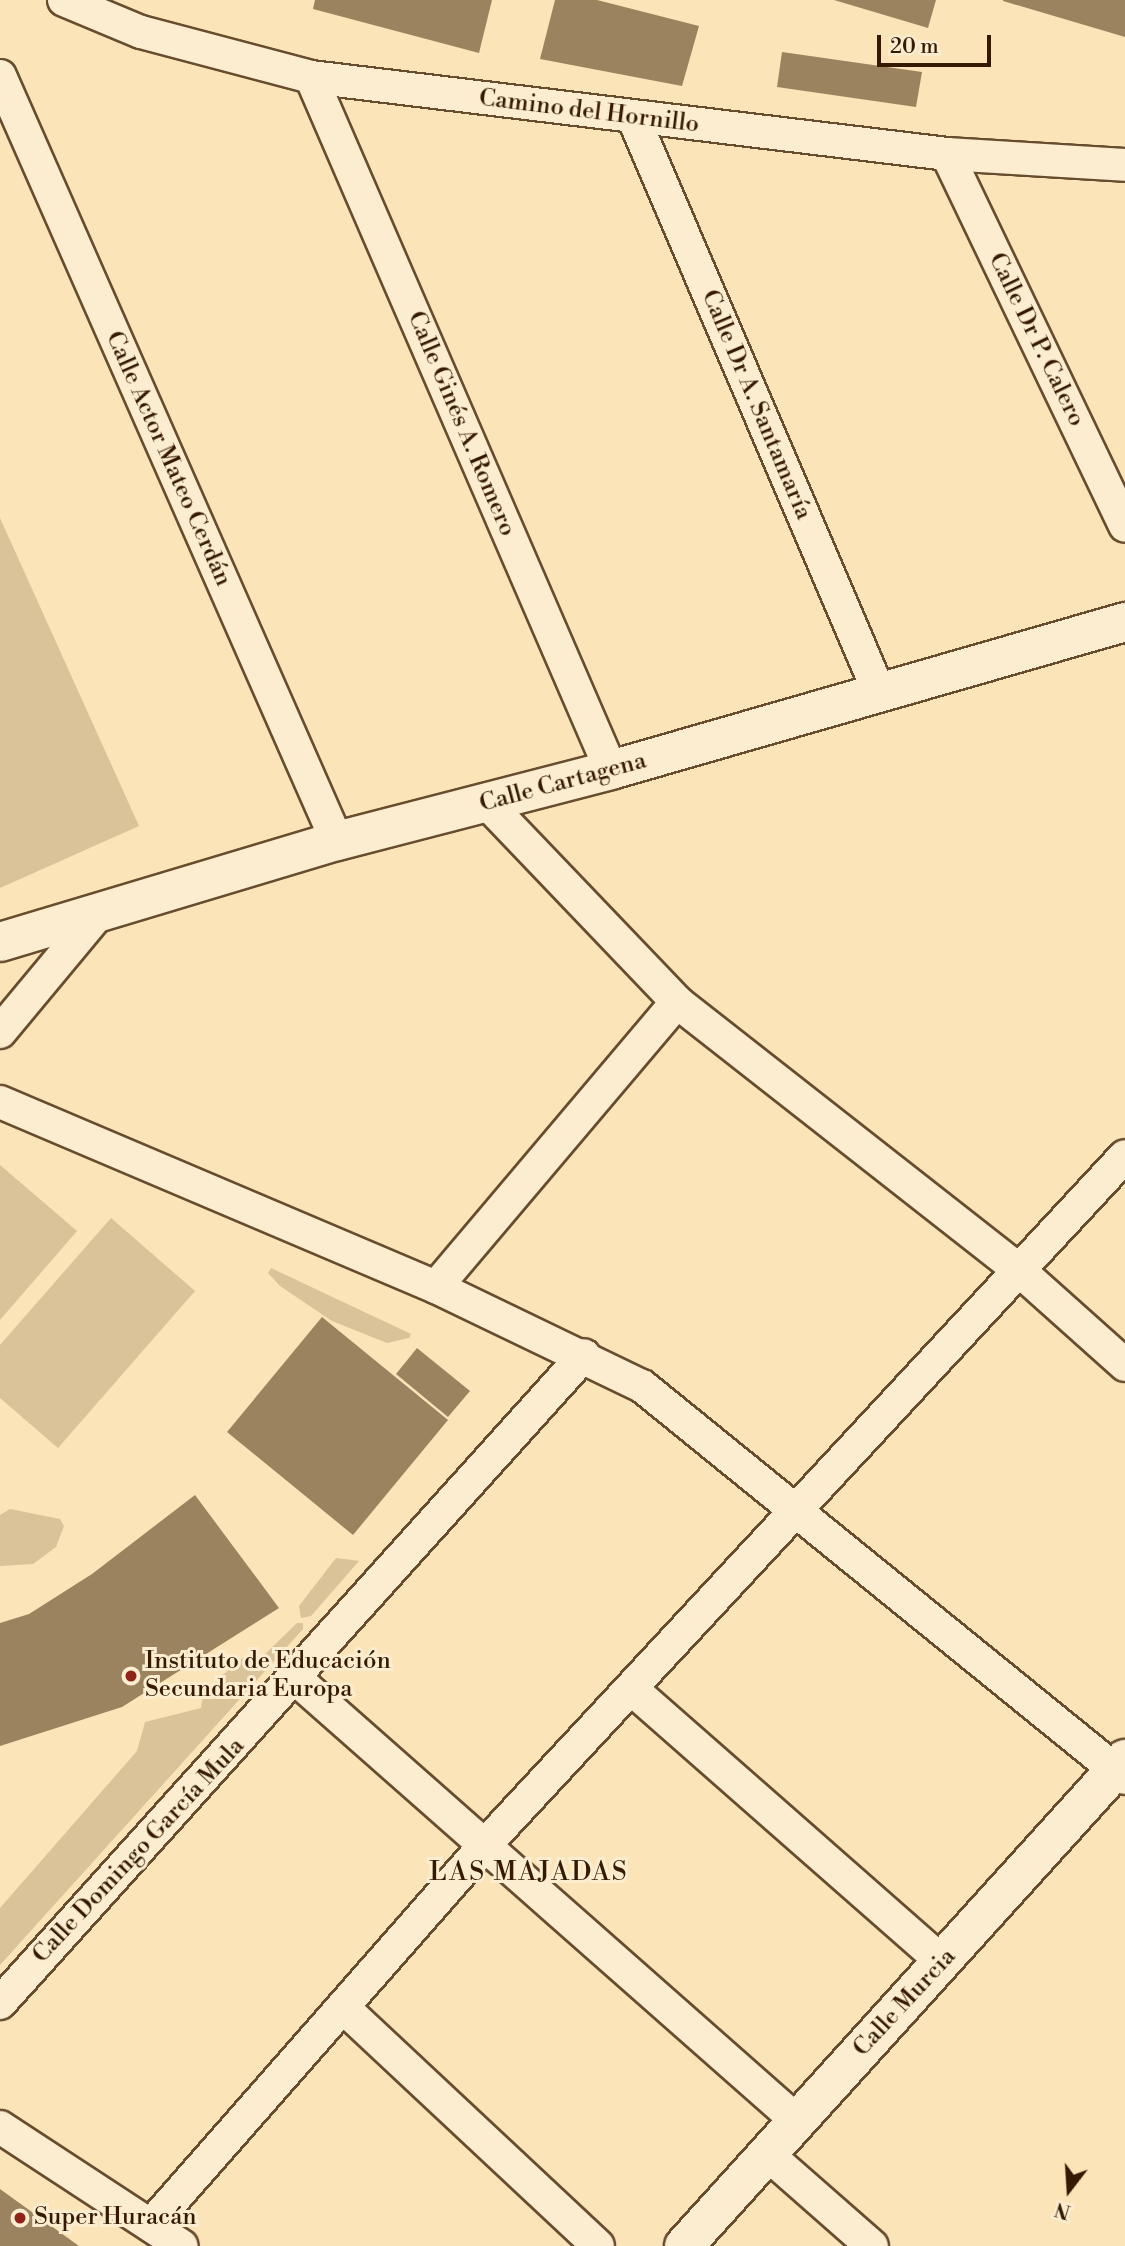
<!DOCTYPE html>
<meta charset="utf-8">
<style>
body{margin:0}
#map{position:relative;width:1125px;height:2246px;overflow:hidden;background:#fbe4b8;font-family:"Libre Bodoni",serif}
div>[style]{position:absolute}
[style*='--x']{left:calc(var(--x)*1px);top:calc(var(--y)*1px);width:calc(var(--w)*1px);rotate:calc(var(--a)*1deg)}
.green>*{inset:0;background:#dac299}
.building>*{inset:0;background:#9c8360}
.roads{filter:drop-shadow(2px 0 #674c2e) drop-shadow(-2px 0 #674c2e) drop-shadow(0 2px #674c2e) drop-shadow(0 -2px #674c2e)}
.street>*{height:32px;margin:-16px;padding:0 16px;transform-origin:16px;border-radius:16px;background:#fcedd1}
.secondary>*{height:38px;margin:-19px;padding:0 19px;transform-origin:19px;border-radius:19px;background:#fcedd1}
.dots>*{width:19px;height:19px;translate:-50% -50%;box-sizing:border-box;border:4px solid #fcedd1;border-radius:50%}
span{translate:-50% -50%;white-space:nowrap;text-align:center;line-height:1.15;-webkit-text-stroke:6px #fcedd1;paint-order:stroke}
.street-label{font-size:24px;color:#361a00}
.poi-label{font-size:24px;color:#361a00}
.left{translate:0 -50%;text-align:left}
.neighbourhood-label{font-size:26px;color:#361a00;letter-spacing:2px}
.north{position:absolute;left:1034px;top:2155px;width:70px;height:70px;-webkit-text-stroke:5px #fcedd1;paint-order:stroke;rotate:197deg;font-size:19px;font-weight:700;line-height:28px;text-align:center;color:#361a00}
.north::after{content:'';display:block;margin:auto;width:24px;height:32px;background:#361a00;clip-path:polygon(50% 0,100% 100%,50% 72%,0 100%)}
.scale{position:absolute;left:877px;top:35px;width:114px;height:32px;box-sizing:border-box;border:4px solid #361a00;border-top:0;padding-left:9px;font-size:21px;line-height:24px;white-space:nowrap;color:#361a00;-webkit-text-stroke:5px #fcedd1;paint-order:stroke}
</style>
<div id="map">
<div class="green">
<i style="clip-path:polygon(0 518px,139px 826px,0 888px)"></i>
<i style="clip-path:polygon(0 1165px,77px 1231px,0 1320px)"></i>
<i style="clip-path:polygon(111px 1218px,195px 1291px,58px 1448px,0 1398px,0 1345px)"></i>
<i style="clip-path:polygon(271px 1268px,411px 1334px,409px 1338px,387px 1343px,332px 1321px,280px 1286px,268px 1273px)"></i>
<i style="clip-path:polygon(10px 1509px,60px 1519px,64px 1526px,56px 1547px,33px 1564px,0 1566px,0 1515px)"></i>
<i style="clip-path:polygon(336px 1558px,359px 1561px,311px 1616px,301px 1618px,299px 1606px)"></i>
<i style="clip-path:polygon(297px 1623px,303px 1623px,303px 1629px,0 1965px,0 1908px,137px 1751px,145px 1722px,201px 1708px,203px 1694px,219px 1678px,244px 1657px,256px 1663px)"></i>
</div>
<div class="building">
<i style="clip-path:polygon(315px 0,492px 0,479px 53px,313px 9px)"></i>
<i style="clip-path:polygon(555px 0,597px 0,699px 26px,682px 86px,540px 59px)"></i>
<i style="clip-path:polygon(834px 0,936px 0,928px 28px)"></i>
<i style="clip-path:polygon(1003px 0,1125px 0,1125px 37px,1003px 1px)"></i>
<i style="clip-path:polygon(782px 52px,922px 72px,916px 107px,777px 87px)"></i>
<i style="clip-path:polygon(322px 1317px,448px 1420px,353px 1535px,227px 1432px)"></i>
<i style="clip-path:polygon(417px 1348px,470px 1391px,448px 1417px,396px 1374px)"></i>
<i style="clip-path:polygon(195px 1495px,279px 1608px,122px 1707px,0 1746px,0 1623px,29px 1614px,92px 1574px)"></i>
<i style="clip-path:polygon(0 2189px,79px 2246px,0 2246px)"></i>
</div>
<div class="roads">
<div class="street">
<i style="--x:64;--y:0;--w:83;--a:22.6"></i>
<i style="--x:141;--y:32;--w:176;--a:14.8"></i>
<i style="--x:311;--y:77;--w:641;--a:6.9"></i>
<i style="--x:947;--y:154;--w:178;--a:3.5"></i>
<i style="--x:0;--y:76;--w:836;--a:66.23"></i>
<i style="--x:311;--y:77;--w:755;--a:66.59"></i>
<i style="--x:634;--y:119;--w:623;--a:66.85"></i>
<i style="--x:947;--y:154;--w:412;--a:64.4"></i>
<i style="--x:488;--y:804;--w:274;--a:46.3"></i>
<i style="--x:677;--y:1002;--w:436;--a:38.1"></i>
<i style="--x:1020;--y:1271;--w:141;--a:41.8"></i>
<i style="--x:0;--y:1032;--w:153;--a:-50.3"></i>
<i style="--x:0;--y:1102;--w:474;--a:23"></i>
<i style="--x:436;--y:1287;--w:229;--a:25.7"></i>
<i style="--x:642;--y:1386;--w:622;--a:39.06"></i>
<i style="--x:436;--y:1287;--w:373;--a:-49.8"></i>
<i style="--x:296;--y:1679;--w:667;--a:41.41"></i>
<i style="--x:634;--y:1691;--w:411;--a:41.3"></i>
<i style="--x:0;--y:2003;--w:872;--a:-47.97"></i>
<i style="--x:346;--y:2010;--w:345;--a:43.1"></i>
<i style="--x:0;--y:2127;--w:217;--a:33.2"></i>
<i style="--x:766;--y:2153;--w:141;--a:41.3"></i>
<i style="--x:151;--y:2225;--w:506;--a:-48.69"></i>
<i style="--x:485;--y:1845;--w:940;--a:-47.11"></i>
</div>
<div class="secondary">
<i style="--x:0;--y:942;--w:352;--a:-16.7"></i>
<i style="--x:337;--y:841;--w:283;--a:-14.5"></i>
<i style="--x:611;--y:770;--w:535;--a:-16.06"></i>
<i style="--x:684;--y:2246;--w:657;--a:-47.84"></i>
</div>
</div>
<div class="dots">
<i style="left:131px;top:1676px;background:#8f2418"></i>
<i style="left:20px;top:2218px;background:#8f2418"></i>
</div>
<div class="street-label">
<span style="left:589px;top:112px;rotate:7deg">Camino del Hornillo</span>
<span style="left:1036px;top:340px;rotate:64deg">Calle Dr P. Calero</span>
<span style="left:756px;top:405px;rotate:67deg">Calle Dr A. Santamaría</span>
<span style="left:461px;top:424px;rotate:67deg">Calle Ginés A. Romero</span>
<span style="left:168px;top:459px;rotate:66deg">Calle Actor Mateo Cerdán</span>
<span style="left:563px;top:783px;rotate:-15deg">Calle Cartagena</span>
<span style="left:139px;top:1851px;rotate:-47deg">Calle Domingo García Mula</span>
<span style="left:905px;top:2003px;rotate:-47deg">Calle Murcia</span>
</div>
<div class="poi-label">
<span class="left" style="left:145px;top:1676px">Instituto de Educación<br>Secundaria Europa</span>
<span class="left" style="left:34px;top:2218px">Super Huracán</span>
</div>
<div class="neighbourhood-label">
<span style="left:529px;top:1873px">LAS MAJADAS</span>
</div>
<div class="north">N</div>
<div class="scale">20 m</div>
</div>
